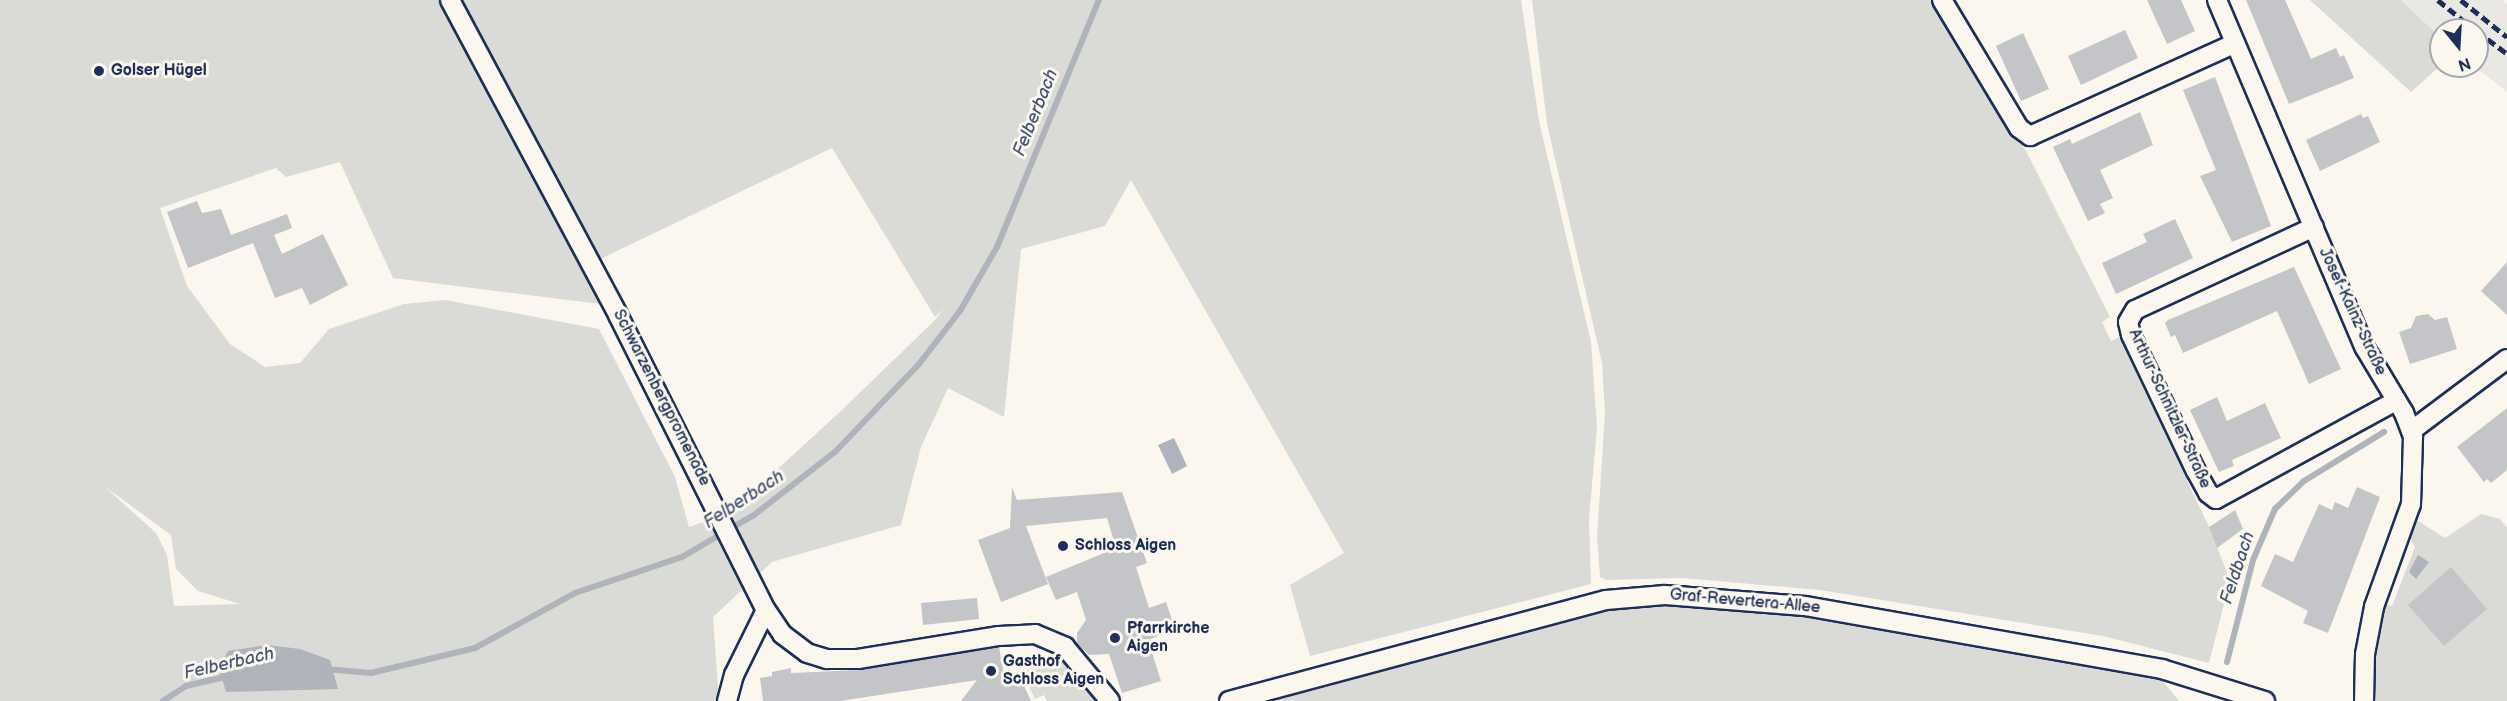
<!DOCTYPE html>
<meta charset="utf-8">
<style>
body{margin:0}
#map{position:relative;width:2507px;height:701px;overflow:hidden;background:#fbf7ec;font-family:"Balsamiq Sans",sans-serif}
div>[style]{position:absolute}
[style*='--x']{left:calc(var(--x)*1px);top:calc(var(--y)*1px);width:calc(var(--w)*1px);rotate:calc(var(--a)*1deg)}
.built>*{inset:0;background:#eae8e2}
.green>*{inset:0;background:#dadad7}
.water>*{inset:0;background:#afb3bb}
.stream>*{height:6px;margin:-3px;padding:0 3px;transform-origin:3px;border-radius:3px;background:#afb3bb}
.building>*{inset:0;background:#c3c5c9}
.roads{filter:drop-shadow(2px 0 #1b2f5e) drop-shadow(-2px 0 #1b2f5e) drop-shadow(0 2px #1b2f5e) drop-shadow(0 -2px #1b2f5e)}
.street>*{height:18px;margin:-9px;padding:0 9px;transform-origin:9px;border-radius:9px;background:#fbf7ec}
.rail>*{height:4.5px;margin-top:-2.25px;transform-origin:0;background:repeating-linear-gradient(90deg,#1b2f5e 0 9px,transparent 0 13.5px)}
.dots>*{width:16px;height:16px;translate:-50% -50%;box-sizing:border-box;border:3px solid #fbf7ec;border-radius:50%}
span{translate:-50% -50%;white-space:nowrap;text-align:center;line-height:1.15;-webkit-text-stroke:6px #fbf7ec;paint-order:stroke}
.poi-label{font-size:16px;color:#1b2f5e;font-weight:700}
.left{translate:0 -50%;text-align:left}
.street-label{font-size:16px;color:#1b2f5e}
.water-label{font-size:18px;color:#47577a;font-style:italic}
.north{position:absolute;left:2429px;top:18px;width:60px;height:60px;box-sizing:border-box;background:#fbf7ec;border:2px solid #a1a7b3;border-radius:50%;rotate:162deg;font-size:16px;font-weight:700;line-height:24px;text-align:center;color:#1b2f5e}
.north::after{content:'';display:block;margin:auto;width:21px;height:27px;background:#1b2f5e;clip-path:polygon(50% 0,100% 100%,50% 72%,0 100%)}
</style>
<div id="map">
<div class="built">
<i style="clip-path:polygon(2401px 0,2502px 0,2507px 4px,2507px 92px,2474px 66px,2477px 66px,2477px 30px,2441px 30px,2441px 38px)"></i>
</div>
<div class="green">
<i style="clip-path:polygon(evenodd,0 0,439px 0,600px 304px,393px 278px,340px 162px,286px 177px,276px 168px,160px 208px,187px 286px,230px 344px,265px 367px,300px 363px,329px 329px,404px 304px,446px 300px,599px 329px,675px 477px,689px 527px,716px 518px,756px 489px,843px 409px,935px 320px,944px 308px,935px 317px,832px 148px,596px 261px,457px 0,1521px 0,1539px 121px,1591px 342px,1597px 428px,1589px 519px,1591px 584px,1310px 656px,1290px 585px,1344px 553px,1131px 180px,1105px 226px,1021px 249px,1004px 417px,948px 388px,921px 447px,901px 525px,772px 562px,713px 617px,719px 701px,0 701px,0 0,104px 486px,171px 535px,176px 569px,198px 591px,240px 604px,174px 606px,167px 555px,156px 533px,104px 486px)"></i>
<i style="clip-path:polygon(1532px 0,1932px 0,2000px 117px,2026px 151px,2110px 317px,2102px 322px,2111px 341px,2119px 337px,2209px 527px,2230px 580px,2209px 663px,2103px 636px,1820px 590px,1682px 578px,1606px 580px,1600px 577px,1597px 537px,1605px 413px,1602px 363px,1547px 124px)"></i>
<i style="clip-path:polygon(2310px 0,2401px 0,2441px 38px,2441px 65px,2411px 92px)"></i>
<i style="clip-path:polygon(2481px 514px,2500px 519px,2507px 528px,2507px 701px,2368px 701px,2379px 603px,2392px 606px,2415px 547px,2407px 531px,2418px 521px,2445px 538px)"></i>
<i style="clip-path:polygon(1678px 602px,1808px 615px,2058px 656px,2162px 680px,2179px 701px,1256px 701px,1591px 613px,1645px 603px)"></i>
<i style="clip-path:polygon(1057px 659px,1069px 666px,1096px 701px,1047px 701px,1044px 695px,1035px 699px,1024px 676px,1028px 669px,1042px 661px)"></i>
</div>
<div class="water">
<i style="clip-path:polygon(1174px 438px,1187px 466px,1172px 474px,1158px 445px)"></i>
<i style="clip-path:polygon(2418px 555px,2429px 562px,2416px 579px,2409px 572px)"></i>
<i style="clip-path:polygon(267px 645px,300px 649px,330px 660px,338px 689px,226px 692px,219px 668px,228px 651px)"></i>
</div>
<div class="stream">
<i style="--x:2227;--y:662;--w:105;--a:-75.7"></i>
<i style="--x:2253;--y:560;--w:56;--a:-66.7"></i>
<i style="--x:2275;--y:509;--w:40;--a:-44"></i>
<i style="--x:2304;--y:481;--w:94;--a:-31.5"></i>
<i style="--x:325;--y:669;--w:46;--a:5"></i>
<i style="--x:371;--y:673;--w:107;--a:-13.5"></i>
<i style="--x:475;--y:648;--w:114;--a:-28.8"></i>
<i style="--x:575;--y:593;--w:113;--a:-18.6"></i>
<i style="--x:682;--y:557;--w:83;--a:-30.3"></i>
<i style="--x:754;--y:515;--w:103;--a:-37.9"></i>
<i style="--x:835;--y:452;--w:122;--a:-46.3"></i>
<i style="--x:919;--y:364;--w:67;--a:-52.3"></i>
<i style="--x:960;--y:311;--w:74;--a:-60"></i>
<i style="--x:997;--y:247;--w:267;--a:-67.6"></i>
<i style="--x:163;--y:701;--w:27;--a:-33"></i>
<i style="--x:186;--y:686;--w:44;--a:-13.1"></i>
</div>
<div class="building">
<i style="clip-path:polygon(2147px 0,2181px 0,2195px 31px,2167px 44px)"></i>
<i style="clip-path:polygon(2246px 0,2285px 0,2311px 59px,2336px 48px,2340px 57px,2344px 55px,2354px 78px,2289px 104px)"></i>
<i style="clip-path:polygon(2125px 30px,2138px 58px,2081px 85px,2068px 56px)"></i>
<i style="clip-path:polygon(2023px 33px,2049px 89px,2021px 101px,1996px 46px)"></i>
<i style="clip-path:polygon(2215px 77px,2271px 226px,2232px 242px,2200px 176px,2216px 170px,2183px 90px)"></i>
<i style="clip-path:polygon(2140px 112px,2153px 145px,2100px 170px,2113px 198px,2100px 204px,2105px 213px,2088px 221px,2053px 147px,2070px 139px,2072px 144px)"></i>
<i style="clip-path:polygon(2361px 114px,2363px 118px,2368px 116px,2380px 142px,2320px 171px,2306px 140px)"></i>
<i style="clip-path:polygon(197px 201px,202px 213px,221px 209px,231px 235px,287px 214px,292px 228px,274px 235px,282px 254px,323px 234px,348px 285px,310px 305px,302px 288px,275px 298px,253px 243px,188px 268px,167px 212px)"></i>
<i style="clip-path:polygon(2175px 219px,2193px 258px,2116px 294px,2102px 263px,2147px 242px,2143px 234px)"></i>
<i style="clip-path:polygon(2507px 262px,2507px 315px,2481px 291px)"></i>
<i style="clip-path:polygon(2294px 267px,2341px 369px,2309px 384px,2277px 311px,2183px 353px,2175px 335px,2171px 337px,2165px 323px,2168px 320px)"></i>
<i style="clip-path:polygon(2428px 314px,2435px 320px,2447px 317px,2457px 349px,2410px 364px,2399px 332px,2411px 328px,2416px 316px)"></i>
<i style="clip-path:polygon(2217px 397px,2227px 421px,2265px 403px,2281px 438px,2232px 460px,2234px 466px,2219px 472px,2190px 410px)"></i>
<i style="clip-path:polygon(2507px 408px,2507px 470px,2491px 483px,2487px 479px,2484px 482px,2457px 447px)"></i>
<i style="clip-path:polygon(1012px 487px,1017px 500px,1122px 492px,1147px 563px,1136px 567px,1149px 608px,1166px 602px,1172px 620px,1155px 625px,1158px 636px,1148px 640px,1161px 681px,1122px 693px,1109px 654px,1089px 655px,1077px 644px,1077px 633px,1086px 620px,1077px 592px,1056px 600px,1046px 577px,1116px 548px,1107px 518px,1026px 526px,1048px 584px,1001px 602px,978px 540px,1010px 528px)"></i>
<i style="clip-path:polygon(2357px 487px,2380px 497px,2328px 633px,2303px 623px,2308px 611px,2261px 586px,2275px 554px,2293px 562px,2319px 504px,2332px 510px,2335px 502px,2348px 508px)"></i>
<i style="clip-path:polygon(2235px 510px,2243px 529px,2217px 548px,2209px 527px)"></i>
<i style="clip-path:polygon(2451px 567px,2487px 609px,2444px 646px,2408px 605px)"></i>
<i style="clip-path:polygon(977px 598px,979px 619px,923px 625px,921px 603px)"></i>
<i style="clip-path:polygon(999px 647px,1005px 681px,1020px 677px,1031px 701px,961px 701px,977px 680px,840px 701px,763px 701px,760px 678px,772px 676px,772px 672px,791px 668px,791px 673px,860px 670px)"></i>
</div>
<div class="roads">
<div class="street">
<i style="--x:450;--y:0;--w:357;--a:61.9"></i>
<i style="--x:618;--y:315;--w:330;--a:63.4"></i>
<i style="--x:766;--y:610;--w:29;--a:56"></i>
<i style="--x:782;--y:634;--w:31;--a:37"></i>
<i style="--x:807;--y:653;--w:21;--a:17"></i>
<i style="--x:827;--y:659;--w:31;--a:0"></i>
<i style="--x:858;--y:659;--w:143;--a:-9.3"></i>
<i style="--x:999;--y:636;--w:36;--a:-3"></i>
<i style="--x:1035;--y:634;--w:33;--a:23"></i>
<i style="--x:1065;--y:647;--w:70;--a:50.2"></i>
<i style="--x:1942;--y:0;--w:149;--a:59"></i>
<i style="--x:2019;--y:128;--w:14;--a:36"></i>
<i style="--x:2030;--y:136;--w:224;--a:-24.3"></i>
<i style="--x:2217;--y:0;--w:378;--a:67"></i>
<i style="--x:2365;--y:348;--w:76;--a:59"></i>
<i style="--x:2404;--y:413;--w:26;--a:69"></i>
<i style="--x:2413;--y:437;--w:67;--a:91.7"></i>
<i style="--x:2411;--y:504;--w:109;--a:109.8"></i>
<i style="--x:2374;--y:607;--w:48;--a:100.8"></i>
<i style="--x:2365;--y:654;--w:47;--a:91.2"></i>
<i style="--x:2314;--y:227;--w:197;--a:155.1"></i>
<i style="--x:2135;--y:310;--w:14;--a:120"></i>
<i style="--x:2128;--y:322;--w:13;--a:77"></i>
<i style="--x:2131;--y:335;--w:151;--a:64.5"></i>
<i style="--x:2196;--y:471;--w:25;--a:61"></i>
<i style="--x:2208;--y:493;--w:10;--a:37"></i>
<i style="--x:2216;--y:499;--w:205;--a:-28.6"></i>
<i style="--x:2411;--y:431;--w:120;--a:-36.9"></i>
<i style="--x:727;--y:701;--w:27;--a:-75"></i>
<i style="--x:734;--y:675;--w:72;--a:-63.8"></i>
<i style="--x:1229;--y:701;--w:390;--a:-15"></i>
<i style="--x:1606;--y:600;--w:59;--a:-4.8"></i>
<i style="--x:1665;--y:595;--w:140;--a:4.5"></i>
<i style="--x:1805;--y:606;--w:363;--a:10"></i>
<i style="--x:2162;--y:669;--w:108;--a:17.3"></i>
</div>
</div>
<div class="rail">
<i style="--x:2438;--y:0;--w:48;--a:39"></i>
<i style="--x:2461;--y:0;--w:59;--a:38.8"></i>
<i style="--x:2477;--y:31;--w:38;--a:37"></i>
</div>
<div class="dots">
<i style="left:99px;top:71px;background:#1b2f5e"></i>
<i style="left:1063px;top:546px;background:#1b2f5e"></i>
<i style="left:1115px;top:638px;background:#1b2f5e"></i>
<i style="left:991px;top:671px;background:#1b2f5e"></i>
</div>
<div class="poi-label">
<span class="left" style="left:111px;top:71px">Golser Hügel</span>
<span class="left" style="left:1075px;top:546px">Schloss Aigen</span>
<span class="left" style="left:1127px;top:638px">Pfarrkirche<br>Aigen</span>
<span class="left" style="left:1003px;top:671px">Gasthof<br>Schloss Aigen</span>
</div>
<div class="street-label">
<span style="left:2352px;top:312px;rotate:65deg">Josef-Kainz-Straße</span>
<span style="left:661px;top:398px;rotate:63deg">Schwarzenbergpromenade</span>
<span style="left:2169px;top:409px;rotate:65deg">Arthur-Schnitzler-Straße</span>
<span style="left:1745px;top:602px;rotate:5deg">Graf-Revertera-Allee</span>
</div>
<div class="water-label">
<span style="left:1036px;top:113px;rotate:-68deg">Felberbach</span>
<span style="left:744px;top:500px;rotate:-33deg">Felberbach</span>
<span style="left:2238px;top:568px;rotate:-72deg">Feldbach</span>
<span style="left:229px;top:664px;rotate:-13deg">Felberbach</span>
</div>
<div class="north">N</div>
</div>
